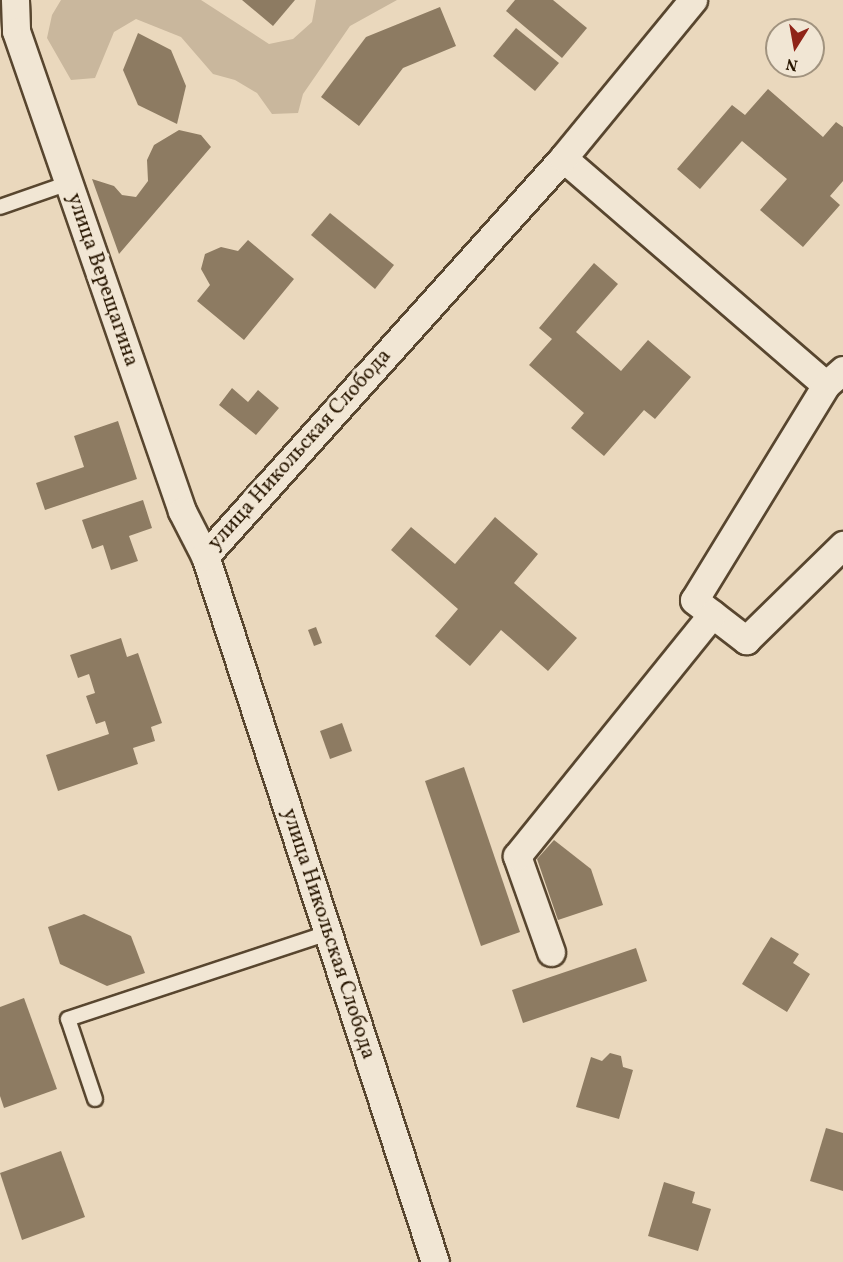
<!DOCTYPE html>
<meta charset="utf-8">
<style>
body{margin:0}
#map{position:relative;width:843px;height:1262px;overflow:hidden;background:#ead8bd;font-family:Vollkorn,serif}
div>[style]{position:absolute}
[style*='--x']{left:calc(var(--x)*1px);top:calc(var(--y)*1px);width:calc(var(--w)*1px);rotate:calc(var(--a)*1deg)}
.green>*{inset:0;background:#c9b79d}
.building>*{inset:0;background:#8d7b62}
.roads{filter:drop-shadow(2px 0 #58462f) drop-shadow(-2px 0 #58462f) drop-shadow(0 2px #58462f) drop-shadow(0 -2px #58462f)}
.lane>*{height:14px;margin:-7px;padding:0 7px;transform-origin:7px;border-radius:7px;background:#f1e6d4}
.street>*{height:27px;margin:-13.5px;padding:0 13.5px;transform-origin:13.5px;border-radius:13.5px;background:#f1e6d4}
span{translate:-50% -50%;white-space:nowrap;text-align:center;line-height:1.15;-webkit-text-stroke:6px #f1e6d4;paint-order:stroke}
.street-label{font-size:21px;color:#281600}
.north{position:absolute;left:765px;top:18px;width:60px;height:60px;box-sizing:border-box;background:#f1e6d4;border:2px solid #a1937f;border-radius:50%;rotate:191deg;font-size:16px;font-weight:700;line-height:24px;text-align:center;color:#281600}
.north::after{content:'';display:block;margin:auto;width:21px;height:27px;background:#8f2418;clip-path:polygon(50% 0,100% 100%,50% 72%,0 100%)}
</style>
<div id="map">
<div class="green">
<i style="clip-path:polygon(61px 0,201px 0,269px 44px,293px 39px,312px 22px,316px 0,397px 0,350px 26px,303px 94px,298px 113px,272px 114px,257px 93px,235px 80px,213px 74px,181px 37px,136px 19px,114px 32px,95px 78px,71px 80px,47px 38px,52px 15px)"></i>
</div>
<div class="building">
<i style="clip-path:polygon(242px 0,295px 0,273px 26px)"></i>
<i style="clip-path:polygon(515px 0,553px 0,587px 28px,562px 58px,506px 11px)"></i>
<i style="clip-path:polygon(440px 7px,456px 46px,403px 68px,359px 126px,321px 97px,366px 37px)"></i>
<i style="clip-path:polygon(516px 28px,559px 63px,535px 91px,493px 56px)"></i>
<i style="clip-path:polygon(138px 33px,171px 50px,186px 86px,177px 124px,138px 105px,123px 70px)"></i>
<i style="clip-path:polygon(768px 89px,823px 137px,836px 122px,843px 127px,843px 181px,830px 196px,840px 205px,803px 247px,760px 210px,787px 179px,742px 141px,700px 189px,677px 169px,732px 105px,745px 115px)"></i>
<i style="clip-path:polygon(179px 130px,201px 135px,211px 147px,119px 254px,92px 179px,114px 186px,122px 195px,136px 197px,148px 181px,147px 160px,154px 145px)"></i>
<i style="clip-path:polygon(330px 213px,394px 265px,375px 289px,311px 235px)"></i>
<i style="clip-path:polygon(248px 240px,294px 279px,244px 340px,197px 301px,210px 285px,201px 269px,205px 254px,221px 247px,238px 251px)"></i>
<i style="clip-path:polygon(594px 263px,618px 284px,576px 332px,621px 371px,648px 340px,691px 377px,655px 419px,644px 410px,604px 456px,571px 428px,584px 413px,529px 365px,552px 339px,539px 328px)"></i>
<i style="clip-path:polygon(232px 388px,248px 402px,258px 390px,279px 408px,256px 435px,219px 405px)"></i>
<i style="clip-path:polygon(118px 421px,137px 479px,45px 510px,36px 483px,84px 467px,74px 436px)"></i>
<i style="clip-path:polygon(143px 500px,152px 528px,129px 536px,138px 561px,111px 570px,103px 545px,92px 549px,82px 520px)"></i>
<i style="clip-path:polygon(495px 517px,538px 554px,514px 583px,577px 638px,548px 671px,501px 630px,470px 666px,435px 636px,458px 609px,391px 550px,411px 527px,455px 564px)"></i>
<i style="clip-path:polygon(316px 627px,322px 643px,314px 646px,308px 630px)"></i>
<i style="clip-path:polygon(121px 638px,127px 657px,138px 653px,162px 723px,151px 727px,155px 741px,133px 748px,138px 764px,58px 791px,46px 755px,109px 734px,105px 721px,96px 724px,86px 696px,95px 693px,89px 674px,78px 678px,70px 655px)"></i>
<i style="clip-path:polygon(342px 723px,352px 751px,330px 759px,320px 731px)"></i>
<i style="clip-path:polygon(464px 767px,520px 932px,481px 946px,425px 781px)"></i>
<i style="clip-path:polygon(554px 840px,591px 869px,603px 905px,558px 920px,537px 859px)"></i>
<i style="clip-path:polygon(84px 914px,131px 936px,145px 973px,107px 986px,60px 964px,48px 927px)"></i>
<i style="clip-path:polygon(771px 937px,799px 954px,793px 963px,810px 974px,787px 1012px,742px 984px)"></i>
<i style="clip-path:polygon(636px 948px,647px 981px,523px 1023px,512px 990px)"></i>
<i style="clip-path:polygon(24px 998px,57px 1089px,4px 1108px,0 1096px,0 1007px)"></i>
<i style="clip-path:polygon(610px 1053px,621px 1056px,623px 1067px,633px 1070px,619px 1119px,576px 1107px,591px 1057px,602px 1061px)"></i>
<i style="clip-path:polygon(826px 1128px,843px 1133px,843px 1191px,810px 1181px)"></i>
<i style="clip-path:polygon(61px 1151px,85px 1217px,22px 1240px,0 1173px)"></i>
<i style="clip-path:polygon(664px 1182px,695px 1192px,692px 1203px,711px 1209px,698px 1251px,648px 1236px)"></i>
</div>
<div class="roads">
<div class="lane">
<i style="--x:0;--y:207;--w:73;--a:-19.2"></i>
<i style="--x:95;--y:1099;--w:84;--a:-108.6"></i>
<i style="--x:68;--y:1019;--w:274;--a:-18.3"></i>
</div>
<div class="street">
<i style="--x:15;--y:0;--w:31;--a:88"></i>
<i style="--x:16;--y:31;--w:508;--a:70.92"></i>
<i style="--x:182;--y:511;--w:51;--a:62.9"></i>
<i style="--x:563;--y:158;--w:347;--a:40.8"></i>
<i style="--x:843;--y:370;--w:23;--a:139"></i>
<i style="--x:826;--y:385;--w:252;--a:121.5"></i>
<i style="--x:694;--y:600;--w:66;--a:37.6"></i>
<i style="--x:746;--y:640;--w:136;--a:-44.4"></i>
<i style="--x:551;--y:952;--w:102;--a:-109.5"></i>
<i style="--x:517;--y:856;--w:311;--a:-51.1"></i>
<i style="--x:435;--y:1262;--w:743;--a:-108.04"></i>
<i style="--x:205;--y:556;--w:535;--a:-48.03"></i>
<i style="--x:563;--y:158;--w:205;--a:-50.6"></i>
</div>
</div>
<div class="street-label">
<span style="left:102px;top:280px;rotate:71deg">улица Верещагина</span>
<span style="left:300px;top:450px;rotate:-48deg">улица Никольская Слобода</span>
<span style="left:328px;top:934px;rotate:72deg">улица Никольская Слобода</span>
</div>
<div class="north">N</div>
</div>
